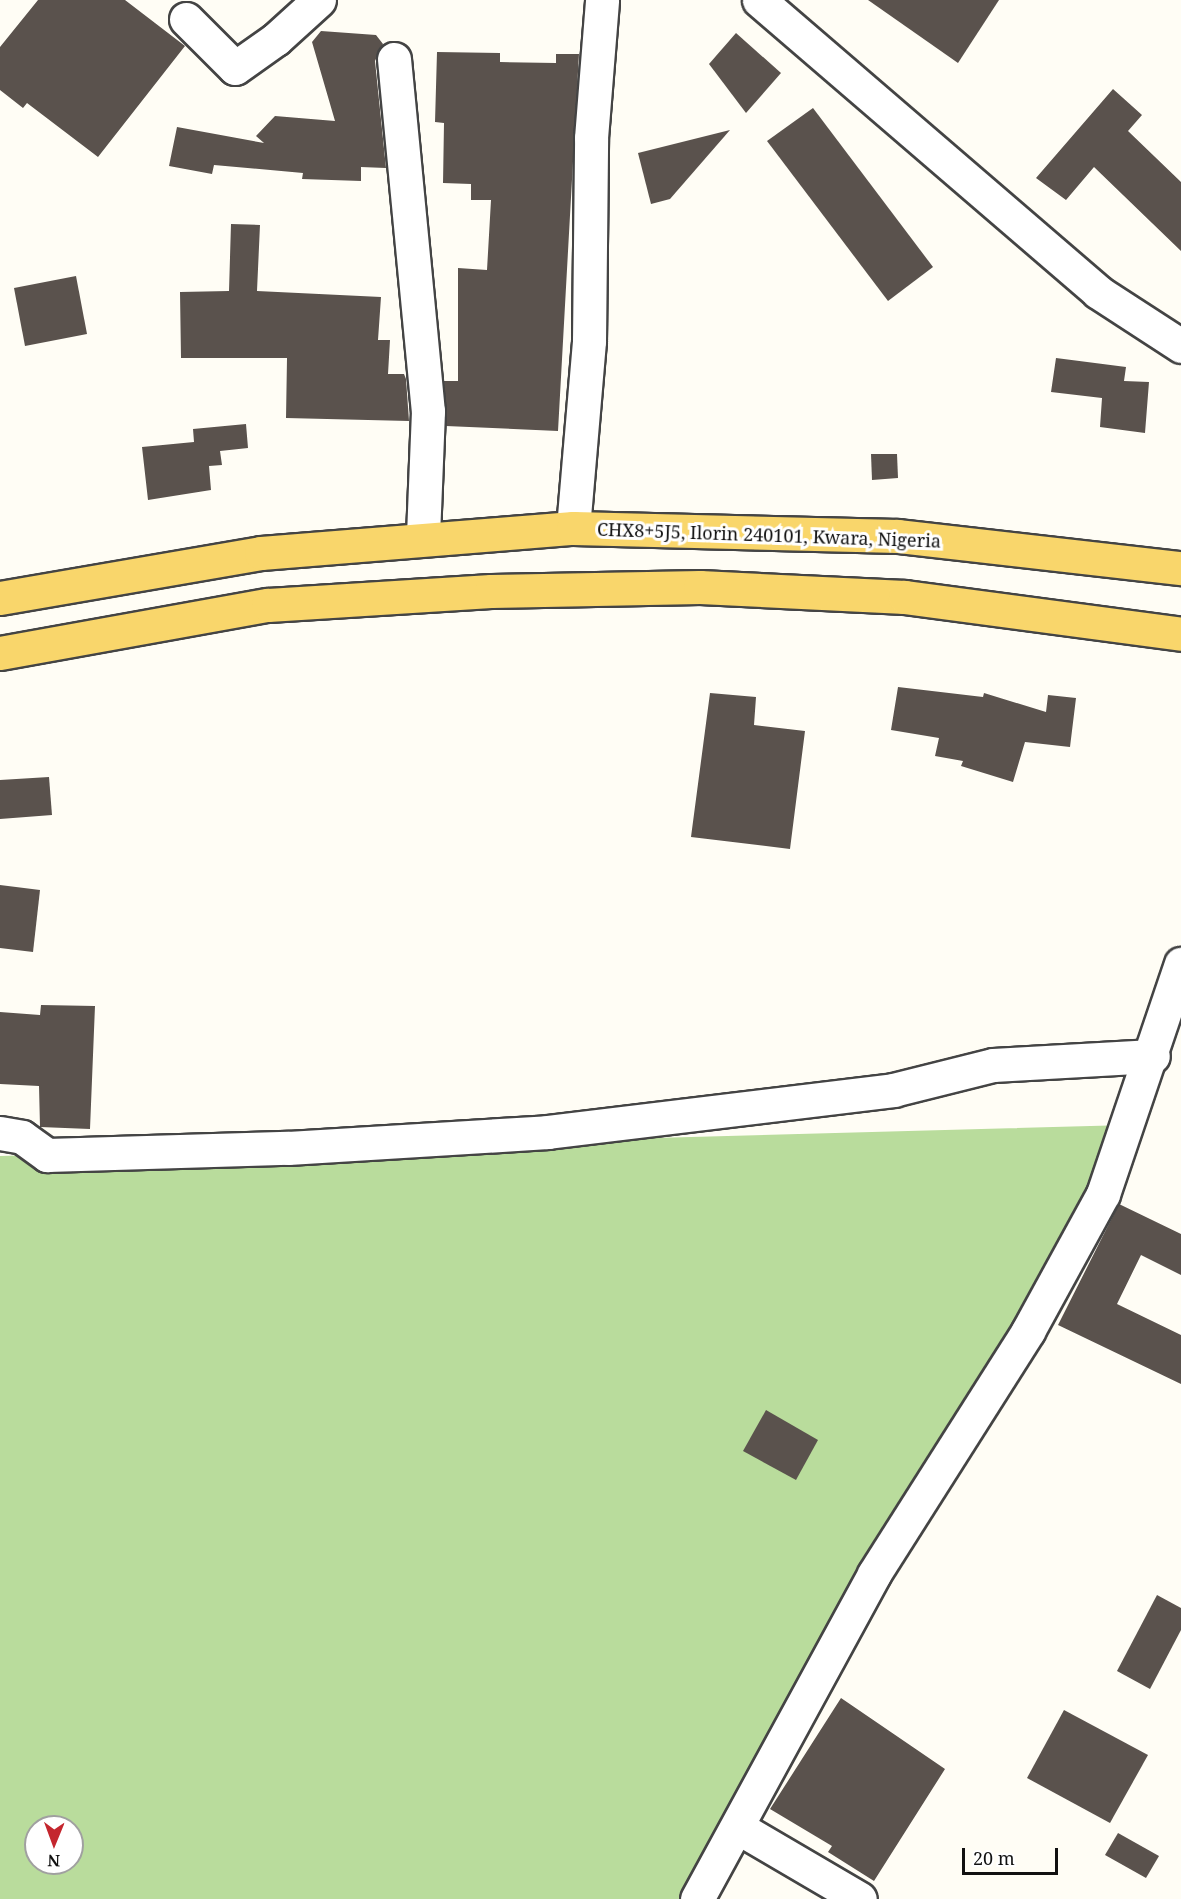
<!DOCTYPE html>
<style>
body{margin:0}
#map{position:relative;width:1181px;height:1899px;overflow:hidden;background:#fffdf5;font-family:"Noto Serif",serif}
div>[style]{position:absolute}
[style*='--x']{left:calc(var(--x)*1px);top:calc(var(--y)*1px);width:calc(var(--w)*1px);rotate:calc(var(--a)*1deg)}
.forest>*{inset:0;background:#b9dc9c}
.building>*{inset:0;background:#5a524d}
.roads{filter:drop-shadow(2px 0 #444) drop-shadow(-2px 0 #444) drop-shadow(0 2px #444) drop-shadow(0 -2px #444)}
.minor>*{height:33px;margin:-16.5px;padding:0 16.5px;transform-origin:16.5px;border-radius:16.5px;background:#fff}
.major>*{height:33px;margin:-16.5px;padding:0 16.5px;transform-origin:16.5px;border-radius:16.5px;background:#f9d66b}
span{translate:-50% -50%;white-space:nowrap;text-align:center;line-height:1.15;-webkit-text-stroke:6px #fff;paint-order:stroke}
.street-label{font-size:18px;color:#111}
.north{position:absolute;left:24px;top:1815px;width:60px;height:60px;box-sizing:border-box;background:#fff;border:2px solid #a0a0a0;border-radius:50%;rotate:181deg;font-size:16px;font-weight:700;line-height:24px;text-align:center;color:#111}
.north::after{content:'';display:block;margin:auto;width:21px;height:27px;background:#c4262e;clip-path:polygon(50% 0,100% 100%,50% 72%,0 100%)}
.scale{position:absolute;left:962px;top:1848px;width:96px;height:27px;box-sizing:border-box;border:3px solid #111;border-top:0;padding-left:8px;font-size:18px;line-height:21px;white-space:nowrap;color:#111;-webkit-text-stroke:4px #fff;paint-order:stroke}
</style>
<div id="map">
<div class="forest">
<i style="clip-path:polygon(evenodd,1128px 1125px,692px 1899px,0 1899px,0 1156px,1128px 1125px,36px 1827px,72px 1827px,72px 1863px,36px 1863px,36px 1827px)"></i>
</div>
<div class="building">
<i style="clip-path:polygon(38px 0,125px 0,185px 46px,98px 157px,27px 103px,23px 108px,0 90px,0 47px)"></i>
<i style="clip-path:polygon(868px 0,999px 0,958px 63px)"></i>
<i style="clip-path:polygon(321px 31px,376px 35px,383px 44px,375px 61px,386px 168px,361px 167px,361px 181px,302px 179px,303px 173px,214px 165px,212px 174px,169px 166px,177px 127px,264px 143px,256px 136px,275px 116px,335px 121px,312px 42px)"></i>
<i style="clip-path:polygon(736px 33px,781px 73px,746px 113px,709px 64px)"></i>
<i style="clip-path:polygon(437px 52px,500px 53px,500px 62px,556px 63px,556px 54px,579px 54px,558px 431px,446px 426px,444px 381px,458px 381px,458px 268px,487px 270px,491px 200px,471px 200px,471px 184px,443px 183px,444px 123px,435px 122px)"></i>
<i style="clip-path:polygon(1113px 89px,1142px 115px,1128px 131px,1181px 182px,1181px 251px,1094px 167px,1066px 200px,1036px 178px)"></i>
<i style="clip-path:polygon(813px 108px,933px 267px,888px 301px,767px 141px)"></i>
<i style="clip-path:polygon(730px 130px,670px 199px,651px 204px,638px 153px)"></i>
<i style="clip-path:polygon(231px 224px,260px 225px,257px 291px,381px 297px,378px 340px,390px 340px,388px 374px,404px 374px,406px 379px,409px 421px,286px 418px,287px 358px,181px 358px,180px 292px,229px 291px)"></i>
<i style="clip-path:polygon(76px 276px,87px 334px,25px 346px,14px 288px)"></i>
<i style="clip-path:polygon(1056px 358px,1126px 367px,1124px 381px,1149px 382px,1145px 433px,1100px 427px,1102px 398px,1051px 392px)"></i>
<i style="clip-path:polygon(246px 424px,248px 448px,220px 451px,222px 465px,209px 466px,211px 490px,148px 500px,142px 447px,194px 442px,193px 429px)"></i>
<i style="clip-path:polygon(871px 454px,897px 454px,898px 478px,872px 480px)"></i>
<i style="clip-path:polygon(898px 687px,983px 697px,984px 693px,1046px 712px,1048px 695px,1076px 698px,1070px 747px,1025px 742px,1013px 782px,961px 766px,963px 761px,935px 756px,939px 738px,891px 730px)"></i>
<i style="clip-path:polygon(710px 693px,756px 697px,754px 725px,805px 731px,790px 849px,691px 837px)"></i>
<i style="clip-path:polygon(49px 777px,52px 815px,0 819px,0 780px)"></i>
<i style="clip-path:polygon(0 885px,40px 890px,33px 952px,0 948px)"></i>
<i style="clip-path:polygon(41px 1005px,95px 1006px,90px 1129px,40px 1127px,39px 1086px,0 1084px,0 1012px,40px 1015px)"></i>
<i style="clip-path:polygon(1119px 1204px,1181px 1234px,1181px 1275px,1141px 1255px,1117px 1304px,1181px 1335px,1181px 1384px,1058px 1325px)"></i>
<i style="clip-path:polygon(766px 1410px,818px 1440px,796px 1480px,743px 1451px)"></i>
<i style="clip-path:polygon(1157px 1595px,1181px 1608px,1181px 1630px,1150px 1689px,1117px 1671px)"></i>
<i style="clip-path:polygon(841px 1698px,945px 1769px,874px 1881px,828px 1852px,832px 1846px,770px 1809px)"></i>
<i style="clip-path:polygon(1064px 1710px,1148px 1755px,1110px 1823px,1027px 1778px)"></i>
<i style="clip-path:polygon(1118px 1833px,1159px 1856px,1146px 1878px,1105px 1855px)"></i>
</div>
<div class="roads">
<div class="minor">
<i style="--x:759;--y:0;--w:447;--a:40.7"></i>
<i style="--x:1098;--y:292;--w:99;--a:33"></i>
<i style="--x:186;--y:19;--w:69;--a:45"></i>
<i style="--x:235;--y:68;--w:50;--a:-35.3"></i>
<i style="--x:276;--y:39;--w:58;--a:-42.2"></i>
<i style="--x:394;--y:59;--w:354;--a:84.5"></i>
<i style="--x:428;--y:411;--w:125;--a:92.3"></i>
<i style="--x:573;--y:528;--w:188;--a:-85.1"></i>
<i style="--x:589;--y:341;--w:203;--a:-89.4"></i>
<i style="--x:591;--y:138;--w:138;--a:-85.4"></i>
<i style="--x:0;--y:1133;--w:22;--a:10"></i>
<i style="--x:22;--y:1137;--w:31;--a:36"></i>
<i style="--x:47;--y:1155;--w:241;--a:-1.7"></i>
<i style="--x:288;--y:1148;--w:260;--a:-3.5"></i>
<i style="--x:548;--y:1132;--w:348;--a:-6.9"></i>
<i style="--x:893;--y:1090;--w:103;--a:-14"></i>
<i style="--x:993;--y:1065;--w:160;--a:-3.2"></i>
<i style="--x:739;--y:1828;--w:140;--a:30.4"></i>
<i style="--x:697;--y:1899;--w:370;--a:-61.4"></i>
<i style="--x:874;--y:1574;--w:288;--a:-57.6"></i>
<i style="--x:1028;--y:1331;--w:156;--a:-61.3"></i>
<i style="--x:1103;--y:1194;--w:243;--a:-71.3"></i>
</div>
<div class="major">
<i style="--x:0;--y:598;--w:265;--a:-9.8"></i>
<i style="--x:261;--y:553;--w:313;--a:-4.6"></i>
<i style="--x:573;--y:528;--w:325;--a:1.4"></i>
<i style="--x:898;--y:536;--w:285;--a:6.5"></i>
<i style="--x:0;--y:653;--w:272;--a:-10.2"></i>
<i style="--x:268;--y:605;--w:223;--a:-3.6"></i>
<i style="--x:491;--y:591;--w:209;--a:-1.1"></i>
<i style="--x:700;--y:587;--w:205;--a:2.8"></i>
<i style="--x:905;--y:597;--w:278;--a:7.6"></i>
</div>
</div>
<div class="street-label">
<span style="left:769px;top:535px;rotate:2deg">CHX8+5J5, Ilorin 240101, Kwara, Nigeria</span>
</div>
<div class="north">N</div>
<div class="scale">20 m</div>
</div>
